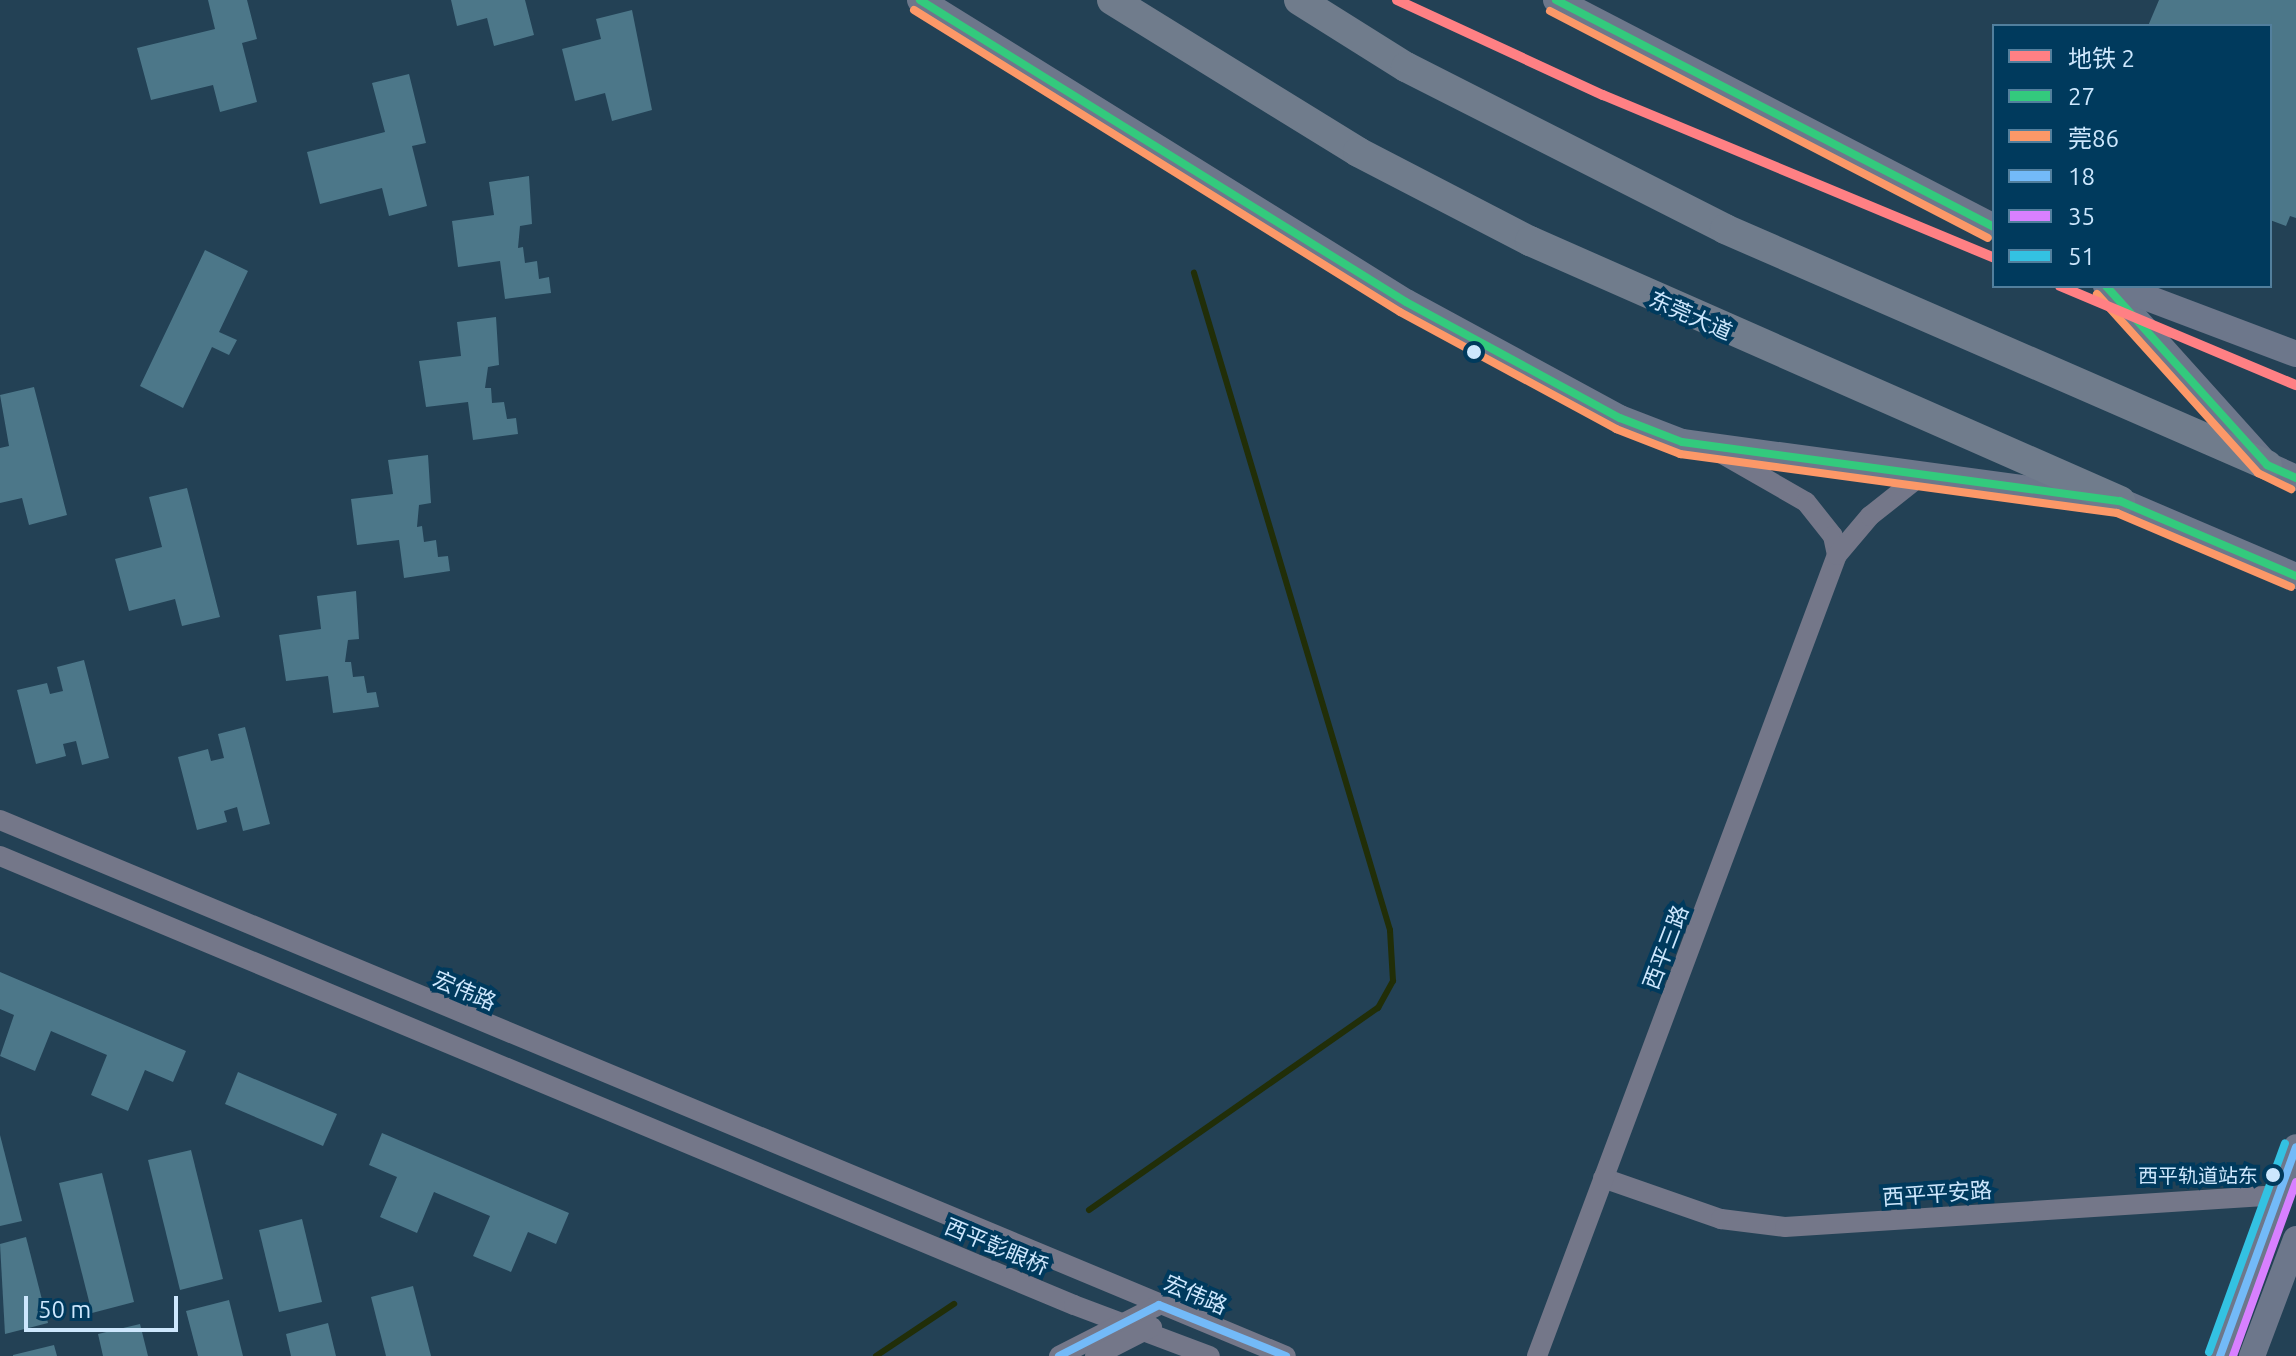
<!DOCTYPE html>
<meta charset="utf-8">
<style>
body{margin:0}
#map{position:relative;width:2296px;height:1356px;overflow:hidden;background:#234155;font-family:Ubuntu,"Noto Sans SC",sans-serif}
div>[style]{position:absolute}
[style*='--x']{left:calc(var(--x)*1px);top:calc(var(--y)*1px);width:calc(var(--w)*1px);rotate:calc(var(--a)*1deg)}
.stream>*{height:6px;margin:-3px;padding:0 3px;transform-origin:3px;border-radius:3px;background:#212e08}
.building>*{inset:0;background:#4c7789}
.minor>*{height:20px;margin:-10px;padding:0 10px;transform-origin:10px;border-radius:10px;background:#747789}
.major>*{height:26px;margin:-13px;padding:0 13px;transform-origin:13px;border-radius:13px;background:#6d778b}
.highway>*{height:30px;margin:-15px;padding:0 15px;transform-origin:15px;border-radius:15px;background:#707c8c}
.bus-1>*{height:8px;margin:-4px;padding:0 4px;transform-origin:4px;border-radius:4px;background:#33ca7d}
.bus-2>*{height:8px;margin:-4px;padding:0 4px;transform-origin:4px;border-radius:4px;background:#fc9868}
.bus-3>*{height:8px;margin:-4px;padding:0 4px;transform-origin:4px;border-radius:4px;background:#73baf8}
.bus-4>*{height:8px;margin:-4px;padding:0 4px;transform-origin:4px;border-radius:4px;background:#d880ff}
.bus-5>*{height:8px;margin:-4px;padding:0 4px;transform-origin:4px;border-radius:4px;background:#33c2e2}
.metro-1>*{height:10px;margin:-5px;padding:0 5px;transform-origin:5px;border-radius:5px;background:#ff8084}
.dots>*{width:22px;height:22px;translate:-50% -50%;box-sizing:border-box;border:4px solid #003a5d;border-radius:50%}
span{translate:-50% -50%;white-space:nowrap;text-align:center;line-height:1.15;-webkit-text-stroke:8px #003a5d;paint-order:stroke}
.bus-label{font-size:20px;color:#cde7fd}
.right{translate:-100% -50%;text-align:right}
.street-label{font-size:22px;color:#cde7fd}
.legend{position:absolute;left:1992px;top:24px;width:280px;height:264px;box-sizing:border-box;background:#003a5d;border:2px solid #527f9d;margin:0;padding:10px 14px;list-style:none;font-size:24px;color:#cde7fd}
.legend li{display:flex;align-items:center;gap:16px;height:40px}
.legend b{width:40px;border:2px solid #527f9d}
.scale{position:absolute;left:24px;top:1296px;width:154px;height:36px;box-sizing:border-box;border:4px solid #cde7fd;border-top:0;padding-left:10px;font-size:24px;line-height:28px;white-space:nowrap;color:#cde7fd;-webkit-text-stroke:6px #003a5d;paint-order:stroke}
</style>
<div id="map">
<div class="stream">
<i style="--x:1089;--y:1210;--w:353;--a:-35"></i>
<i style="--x:1378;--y:1008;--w:31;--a:-61"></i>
<i style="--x:1393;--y:981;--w:51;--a:-93.4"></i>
<i style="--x:1390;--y:930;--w:686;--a:-106.61"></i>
<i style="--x:876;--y:1356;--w:94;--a:-33.7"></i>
</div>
<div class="building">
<i style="clip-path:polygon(208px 0,247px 0,257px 39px,242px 43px,257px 102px,220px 112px,213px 85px,151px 100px,137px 48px,215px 29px)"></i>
<i style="clip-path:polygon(451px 0,525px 0,534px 35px,494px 46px,487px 18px,457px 26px)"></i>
<i style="clip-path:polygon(2159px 0,2296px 0,2296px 218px,2290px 216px,2286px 226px,2270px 220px,2270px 26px,2148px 26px)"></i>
<i style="clip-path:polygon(632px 10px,652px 110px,612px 121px,605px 93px,575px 101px,562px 49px,601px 39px,596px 19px)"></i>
<i style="clip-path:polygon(409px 74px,426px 143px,412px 146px,427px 206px,389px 216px,382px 188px,320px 204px,307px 152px,385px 132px,372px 83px)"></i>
<i style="clip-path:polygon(529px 176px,532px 224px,520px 226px,518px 248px,523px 247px,525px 263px,537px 261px,539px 279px,549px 277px,551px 293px,505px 299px,500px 261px,458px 267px,452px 221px,494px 215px,489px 182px)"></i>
<i style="clip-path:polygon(205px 250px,248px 271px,219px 332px,237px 340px,229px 355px,212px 347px,183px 408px,140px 386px)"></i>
<i style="clip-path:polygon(496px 317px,499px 365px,488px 367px,485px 388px,491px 388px,492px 403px,504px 402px,507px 419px,516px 418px,518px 434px,473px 440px,468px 402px,426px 407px,419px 361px,461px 356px,457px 322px)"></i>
<i style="clip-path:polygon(34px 387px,67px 515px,29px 525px,22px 498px,0 503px,0 448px,9px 446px,0 395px)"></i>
<i style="clip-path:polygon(428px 455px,431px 503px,419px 505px,417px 527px,422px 526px,424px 542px,436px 540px,438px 557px,448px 556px,450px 571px,404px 578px,399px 540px,357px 545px,351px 499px,393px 494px,388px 460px)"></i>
<i style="clip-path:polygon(187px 488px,220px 617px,182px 626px,175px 599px,129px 611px,115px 559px,162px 547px,149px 497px)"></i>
<i style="clip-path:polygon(356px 591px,359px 639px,348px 640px,345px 662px,351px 662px,353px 677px,364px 676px,367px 693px,376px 692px,379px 707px,333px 713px,328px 676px,286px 681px,279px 635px,321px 629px,317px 596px)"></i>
<i style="clip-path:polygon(84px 660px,109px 758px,82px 765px,76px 741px,63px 744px,66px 756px,36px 764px,17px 690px,47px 683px,50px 694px,63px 691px,57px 667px)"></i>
<i style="clip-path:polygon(245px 727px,270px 824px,243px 831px,237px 807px,224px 811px,227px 822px,197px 830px,178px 757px,208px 749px,211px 761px,224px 758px,218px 734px)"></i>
<i style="clip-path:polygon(0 972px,186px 1051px,173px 1082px,145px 1070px,128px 1111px,91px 1095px,107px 1055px,51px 1031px,35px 1071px,0 1056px,14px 1015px,0 1009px)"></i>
<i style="clip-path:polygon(238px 1072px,337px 1114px,323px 1146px,225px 1104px)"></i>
<i style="clip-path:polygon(382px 1133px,569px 1213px,556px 1244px,528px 1232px,511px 1272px,473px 1256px,490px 1216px,434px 1192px,417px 1233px,380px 1217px,397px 1177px,369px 1165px)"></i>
<i style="clip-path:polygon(0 1135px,22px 1221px,0 1226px)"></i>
<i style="clip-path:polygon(191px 1150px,223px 1279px,180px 1290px,148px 1160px)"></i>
<i style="clip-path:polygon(102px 1173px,134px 1302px,92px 1313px,59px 1183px)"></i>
<i style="clip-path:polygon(302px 1219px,322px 1302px,279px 1312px,259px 1230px)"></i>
<i style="clip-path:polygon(26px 1237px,48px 1323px,5px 1334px,0 1244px)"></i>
<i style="clip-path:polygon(413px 1286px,431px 1356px,386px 1356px,371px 1297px)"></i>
<i style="clip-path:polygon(229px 1300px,243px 1356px,198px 1356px,186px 1311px)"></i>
<i style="clip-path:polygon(328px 1323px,336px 1356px,291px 1356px,286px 1334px)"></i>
<i style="clip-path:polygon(140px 1324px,148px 1356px,103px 1356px,98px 1334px)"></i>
<i style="clip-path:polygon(54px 1345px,57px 1356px,13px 1356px,13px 1355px)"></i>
</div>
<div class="minor">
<i style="--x:1719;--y:452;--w:100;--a:29.9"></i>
<i style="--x:1806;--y:502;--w:43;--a:51.5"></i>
<i style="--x:1833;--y:536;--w:19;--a:78"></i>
<i style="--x:0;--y:820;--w:1393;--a:22.63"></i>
<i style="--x:0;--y:856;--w:1164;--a:22.69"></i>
<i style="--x:1074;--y:1305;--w:145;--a:20.6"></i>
<i style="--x:1603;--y:1178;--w:125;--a:19.2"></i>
<i style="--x:1721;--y:1219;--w:64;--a:7.1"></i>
<i style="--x:1785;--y:1227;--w:496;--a:-3.7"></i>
<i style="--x:1059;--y:1356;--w:112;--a:-27"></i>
<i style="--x:1095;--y:1356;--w:64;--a:-27"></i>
<i style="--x:1537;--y:1356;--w:855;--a:-69.47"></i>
<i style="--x:1837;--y:555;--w:51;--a:-49.8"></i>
<i style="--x:1870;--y:516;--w:68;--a:-38.4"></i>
</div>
<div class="major">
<i style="--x:920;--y:0;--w:572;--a:31.86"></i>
<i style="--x:1406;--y:302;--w:243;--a:28.5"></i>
<i style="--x:1620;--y:418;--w:66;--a:21.2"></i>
<i style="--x:1682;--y:442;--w:442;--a:7.7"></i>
<i style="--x:2120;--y:501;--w:191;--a:23.1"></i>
<i style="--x:1556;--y:0;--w:493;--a:27.4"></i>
<i style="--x:2106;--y:286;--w:241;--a:48"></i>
<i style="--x:2267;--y:465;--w:32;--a:24"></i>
<i style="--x:2116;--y:286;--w:192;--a:20.7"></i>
<i style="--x:2220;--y:1356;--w:222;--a:-70"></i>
<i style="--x:2252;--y:1356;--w:125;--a:-69.4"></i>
</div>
<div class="highway">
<i style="--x:1112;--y:0;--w:289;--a:31.7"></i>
<i style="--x:1358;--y:152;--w:194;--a:27.4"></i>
<i style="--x:1530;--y:241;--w:645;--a:23.78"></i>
<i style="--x:1299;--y:0;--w:126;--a:32.1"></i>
<i style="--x:1406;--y:67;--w:358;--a:26.9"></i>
<i style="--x:1725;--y:229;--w:591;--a:23.53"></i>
</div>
<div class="bus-1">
<i style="--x:920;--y:0;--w:572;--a:31.86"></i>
<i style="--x:1406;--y:302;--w:243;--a:28.5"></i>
<i style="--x:1620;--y:418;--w:66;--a:21.2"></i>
<i style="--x:1682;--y:442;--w:442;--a:7.7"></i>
<i style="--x:2120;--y:501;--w:191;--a:23.1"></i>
<i style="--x:1556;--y:0;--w:493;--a:27.4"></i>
<i style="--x:2106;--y:286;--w:241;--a:48"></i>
<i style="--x:2267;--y:465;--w:32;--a:24"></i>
</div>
<div class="bus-2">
<i style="--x:914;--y:10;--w:572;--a:31.86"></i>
<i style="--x:1400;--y:312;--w:246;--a:28.4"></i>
<i style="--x:1616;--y:429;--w:69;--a:21.3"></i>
<i style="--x:1680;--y:454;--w:441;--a:7.7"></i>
<i style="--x:2117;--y:513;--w:189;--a:23"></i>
<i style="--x:1550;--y:11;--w:493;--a:27.4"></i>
<i style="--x:2097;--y:294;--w:241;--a:48"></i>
<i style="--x:2258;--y:473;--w:37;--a:26"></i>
</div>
<div class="bus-3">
<i style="--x:1059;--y:1356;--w:112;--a:-27"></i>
<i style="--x:1159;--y:1305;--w:137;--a:21.9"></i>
<i style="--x:2220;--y:1356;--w:222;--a:-70"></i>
</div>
<div class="bus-4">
<i style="--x:2233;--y:1356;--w:185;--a:-70.1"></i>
</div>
<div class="bus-5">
<i style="--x:2209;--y:1352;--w:222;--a:-70"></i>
</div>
<div class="metro-1">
<i style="--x:1397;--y:0;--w:227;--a:24.8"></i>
<i style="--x:1603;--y:95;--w:424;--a:22.6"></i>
<i style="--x:2060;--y:286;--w:256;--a:22.8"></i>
</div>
<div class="dots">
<i style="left:1474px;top:352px;background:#cde7fd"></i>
<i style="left:2273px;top:1175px;background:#cde7fd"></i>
</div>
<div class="bus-label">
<span class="right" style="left:2258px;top:1175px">西平轨道站东</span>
</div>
<div class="street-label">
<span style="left:1691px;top:315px;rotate:24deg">东莞大道</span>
<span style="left:1665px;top:947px;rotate:-69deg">西平三路</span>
<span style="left:465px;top:990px;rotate:23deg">宏伟路</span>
<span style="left:1937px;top:1193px;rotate:-4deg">西平平安路</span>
<span style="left:997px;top:1246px;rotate:23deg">西平彭眼桥</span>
<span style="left:1196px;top:1294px;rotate:23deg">宏伟路</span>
</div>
<ul class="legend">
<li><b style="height:10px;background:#ff8084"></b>地铁 2</li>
<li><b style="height:10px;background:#33ca7d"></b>27</li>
<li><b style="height:10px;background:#fc9868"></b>莞86</li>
<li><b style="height:10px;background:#73baf8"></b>18</li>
<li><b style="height:10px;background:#d880ff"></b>35</li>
<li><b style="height:10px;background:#33c2e2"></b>51</li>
</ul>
<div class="scale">50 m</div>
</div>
